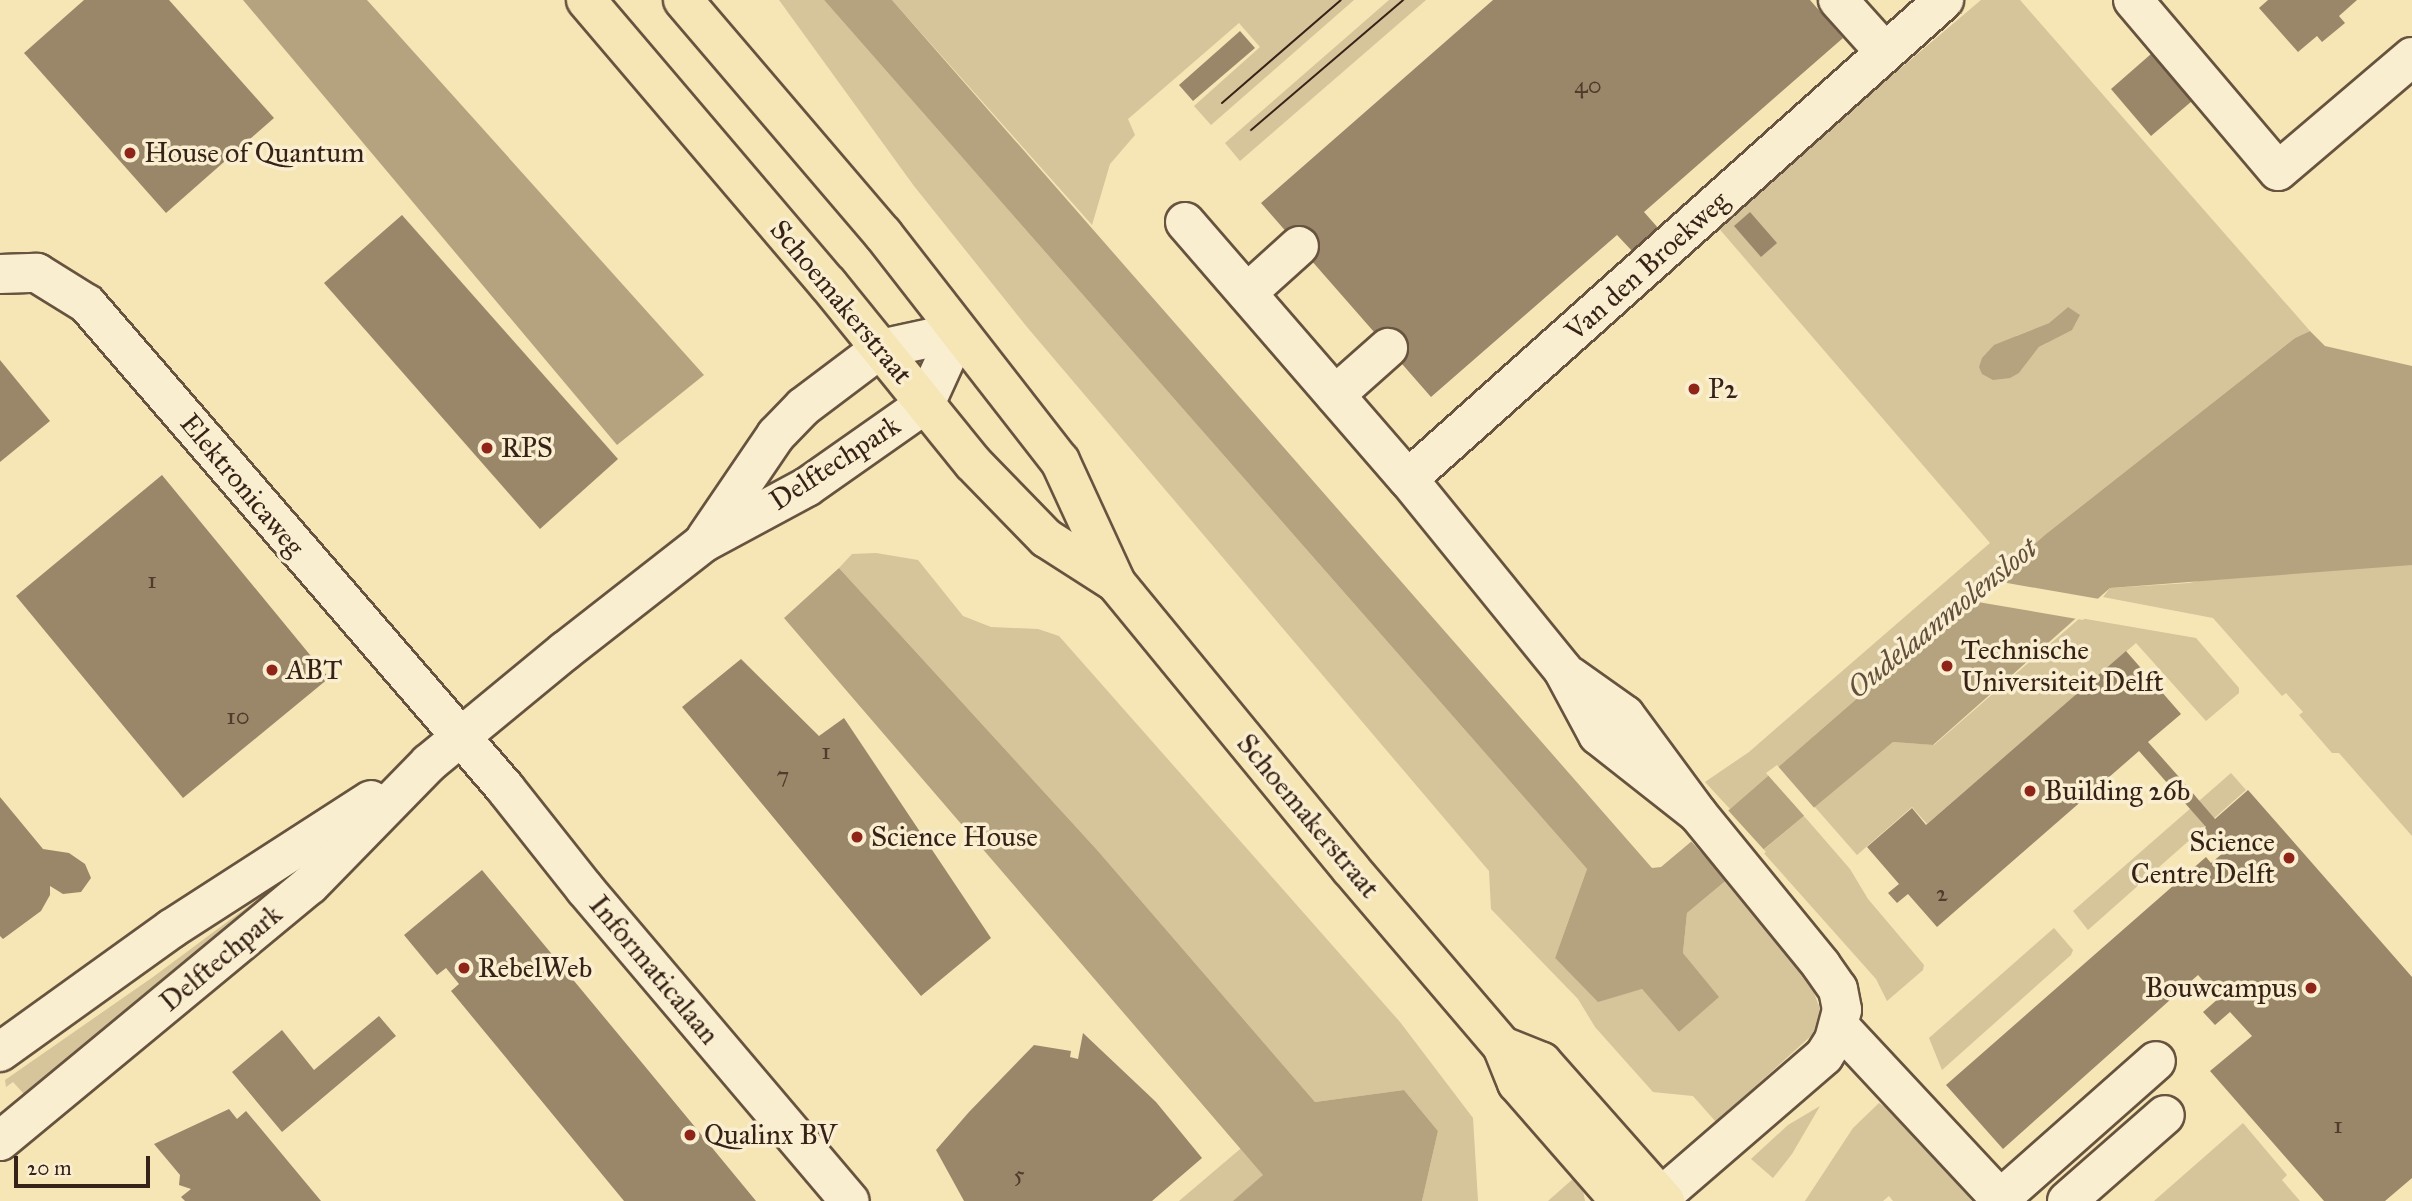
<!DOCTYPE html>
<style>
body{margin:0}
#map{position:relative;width:2412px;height:1201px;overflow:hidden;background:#f6e5b5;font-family:"IM FELL Great Primer",serif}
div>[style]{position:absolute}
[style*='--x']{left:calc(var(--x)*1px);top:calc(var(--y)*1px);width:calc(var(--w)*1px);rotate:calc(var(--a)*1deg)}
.green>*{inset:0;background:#d6c49a}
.water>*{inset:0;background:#b5a380}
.pier>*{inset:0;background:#f6e5b5}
.building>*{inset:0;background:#9a876a}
.roads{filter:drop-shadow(2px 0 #67533f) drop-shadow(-2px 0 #67533f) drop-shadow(0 2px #67533f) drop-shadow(0 -2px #67533f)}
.minor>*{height:38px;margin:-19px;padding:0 19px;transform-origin:19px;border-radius:19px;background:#f9eecf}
.major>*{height:38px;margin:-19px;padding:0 19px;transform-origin:19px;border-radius:19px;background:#f6e5b5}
.tram>*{height:2px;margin:-1px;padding:0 1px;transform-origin:1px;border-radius:1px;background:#372218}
.dots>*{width:19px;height:19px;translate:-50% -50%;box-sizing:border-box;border:4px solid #f9eecf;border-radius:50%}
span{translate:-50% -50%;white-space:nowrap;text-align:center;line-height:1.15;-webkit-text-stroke:7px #f9eecf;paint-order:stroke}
.number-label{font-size:24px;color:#503b2c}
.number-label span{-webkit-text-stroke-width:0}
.poi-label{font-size:28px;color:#372218}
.left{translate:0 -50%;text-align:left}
.right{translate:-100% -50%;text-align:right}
.street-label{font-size:28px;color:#372218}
.water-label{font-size:30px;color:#634f3c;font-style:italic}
.scale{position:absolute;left:14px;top:1156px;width:136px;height:32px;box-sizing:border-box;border:4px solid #372218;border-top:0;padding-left:9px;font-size:21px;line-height:24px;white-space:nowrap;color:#372218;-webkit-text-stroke:5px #f9eecf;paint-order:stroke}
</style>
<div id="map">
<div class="green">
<i style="clip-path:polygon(779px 0,824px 0,1587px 869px,1555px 958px,1598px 1001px,1642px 989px,1679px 1032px,1718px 997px,1683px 953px,1687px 913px,1727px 880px,1788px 951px,1813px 990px,1820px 1009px,1819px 1019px,1812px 1035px,1716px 1122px,1693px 1096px,1653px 1092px,1595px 1027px,1578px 999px,1491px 909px,1489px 871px,1027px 327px,914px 186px)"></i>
<i style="clip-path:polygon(892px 0,1354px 0,1211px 125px,1194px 106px,1260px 47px,1239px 23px,1128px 119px,1135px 135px,1110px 164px,1092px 225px)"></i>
<i style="clip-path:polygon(1389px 0,1426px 0,1240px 161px,1225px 143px)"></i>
<i style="clip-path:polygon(evenodd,1981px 0,2020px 0,2310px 331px,2295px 338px,2046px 534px,1730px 809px,1705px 782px,1749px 752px,1990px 543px,1716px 225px,1981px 0,2068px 307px,2047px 343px,2039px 347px,2019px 373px,2016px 336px,2049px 323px,2068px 307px)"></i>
<i style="clip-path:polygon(2412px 536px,2412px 836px,2339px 753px,2332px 753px,2299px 715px,2303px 712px,2286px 693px,2282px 696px,2213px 618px,2103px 597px,2110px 588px,2189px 583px)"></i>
<i style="clip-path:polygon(876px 553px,918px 560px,963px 616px,991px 627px,1038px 629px,1059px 636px,1400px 1022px,1473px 1118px,1478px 1201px,1422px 1201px,1438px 1131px,1404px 1090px,1315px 1102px,1098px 851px,839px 568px,852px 554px)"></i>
<i style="clip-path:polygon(2080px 618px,2196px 638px,2239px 688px,2239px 693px,2206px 721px,2136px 643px,1927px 824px,1912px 807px,1857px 855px,1814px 806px,1893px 742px,1934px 745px)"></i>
<i style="clip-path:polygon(2231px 773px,2246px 790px,2088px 930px,2073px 911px)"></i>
<i style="clip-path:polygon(1804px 816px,1850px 869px,1868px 899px,1924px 965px,1923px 970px,1887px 1001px,1876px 979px,1762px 851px)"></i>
<i style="clip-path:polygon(309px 861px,23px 1102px,18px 1099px,24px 1094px,13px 1082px,6px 1087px,5px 1080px,153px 977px)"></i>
<i style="clip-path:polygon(2054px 928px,2073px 950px,2071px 955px,1942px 1070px,1929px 1038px)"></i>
<i style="clip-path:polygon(1879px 1103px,1894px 1113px,1972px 1201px,1893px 1201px,1889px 1196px,1883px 1201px,1805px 1201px,1853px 1128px)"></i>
<i style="clip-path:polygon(1820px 1106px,1792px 1154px,1773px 1178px,1751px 1159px,1788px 1125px)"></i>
<i style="clip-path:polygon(2243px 1123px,2287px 1175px,2282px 1180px,2300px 1201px,2154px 1201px)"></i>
<i style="clip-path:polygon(1259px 1133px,1274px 1175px,1242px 1201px,1179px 1201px)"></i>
<i style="clip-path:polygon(1574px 1178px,1582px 1185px,1585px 1201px,1548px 1201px)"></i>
</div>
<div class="water">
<i style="clip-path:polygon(243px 0,367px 0,704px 375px,617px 445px)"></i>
<i style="clip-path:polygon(824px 0,892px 0,1652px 868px,1661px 867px,1730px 809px,2046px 534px,2295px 338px,2310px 331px,2325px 346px,2412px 366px,2412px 565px,2110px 588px,1933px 745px,1893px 742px,1687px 913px,1683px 953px,1719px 997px,1679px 1032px,1642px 989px,1598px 1002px,1555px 958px,1587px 869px)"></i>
<i style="clip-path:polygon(2068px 307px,2080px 315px,2072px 330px,2039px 347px,2019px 373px,2010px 378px,1993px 380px,1982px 374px,1979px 367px,1982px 358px,1994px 345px,2049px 323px)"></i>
<i style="clip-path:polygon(839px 568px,1098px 851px,1315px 1102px,1404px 1090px,1438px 1131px,1422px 1201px,1233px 1201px,1263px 1175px,784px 618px)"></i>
</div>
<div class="pier">
<i style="clip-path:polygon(1990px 580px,2105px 600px,2083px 620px,1966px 600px)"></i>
<i style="clip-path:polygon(1777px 765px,1816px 810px,1806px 818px,1766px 773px)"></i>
<i style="clip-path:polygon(1726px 808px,1766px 852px,1729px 883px,1689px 839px)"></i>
</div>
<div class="building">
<i style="clip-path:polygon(84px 0,169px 0,274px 118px,166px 213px,24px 53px)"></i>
<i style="clip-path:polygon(1493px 0,1810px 0,1843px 38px,1644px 212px,1659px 229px,1633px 252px,1617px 235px,1431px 397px,1261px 203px)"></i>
<i style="clip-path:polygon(2268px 0,2357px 0,2339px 16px,2345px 23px,2322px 42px,2317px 36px,2298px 52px,2259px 8px)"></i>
<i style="clip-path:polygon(1240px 31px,1255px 48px,1193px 101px,1179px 85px)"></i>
<i style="clip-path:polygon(2151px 54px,2192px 101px,2151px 136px,2111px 89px)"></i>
<i style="clip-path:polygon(1750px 212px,1777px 243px,1761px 257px,1734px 226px)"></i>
<i style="clip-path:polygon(402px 215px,618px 459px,540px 529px,324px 283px)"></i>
<i style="clip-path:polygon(0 360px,50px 421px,0 462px)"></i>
<i style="clip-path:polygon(162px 475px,329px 678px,183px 798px,16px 596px)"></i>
<i style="clip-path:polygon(2126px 651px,2181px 714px,2148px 742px,2179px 777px,2215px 819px,2248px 790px,2412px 977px,2412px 1178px,2385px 1201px,2324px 1201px,2210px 1071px,2252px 1036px,2230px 1012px,2215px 1025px,2203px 1012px,2219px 998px,2198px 975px,2003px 1149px,1946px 1085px,2206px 857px,2211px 863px,2223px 853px,2203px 830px,2206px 827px,2139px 751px,1937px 927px,1908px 894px,1897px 903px,1888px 893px,1899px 884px,1867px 847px,1912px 808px,1926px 825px)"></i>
<i style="clip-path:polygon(741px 659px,819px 736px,844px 718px,991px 938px,921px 996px,682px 707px)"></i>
<i style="clip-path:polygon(0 797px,43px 849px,69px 853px,85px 864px,91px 878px,81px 892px,63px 894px,50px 886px,50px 895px,41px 911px,3px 939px,0 936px)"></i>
<i style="clip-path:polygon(482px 870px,643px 1064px,756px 1201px,624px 1201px,451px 991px,459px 984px,446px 968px,437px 975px,404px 935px)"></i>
<i style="clip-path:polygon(379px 1016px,396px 1036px,282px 1132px,232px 1072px,282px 1030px,314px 1070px)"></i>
<i style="clip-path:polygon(1083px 1033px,1156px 1102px,1202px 1158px,1152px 1201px,964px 1201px,936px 1150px,969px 1112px,1034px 1045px,1071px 1051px,1070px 1057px,1078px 1059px)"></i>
<i style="clip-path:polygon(229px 1109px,237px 1119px,246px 1111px,321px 1201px,185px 1201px,181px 1197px,191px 1189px,179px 1185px,180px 1175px,154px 1144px)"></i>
</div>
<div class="roads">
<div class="minor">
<i style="--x:1838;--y:0;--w:69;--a:48"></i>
<i style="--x:2133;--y:0;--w:224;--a:49.7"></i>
<i style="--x:2278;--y:171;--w:176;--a:-40.4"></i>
<i style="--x:1185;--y:222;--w:340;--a:49.1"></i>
<i style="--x:1408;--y:479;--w:246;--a:50.9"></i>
<i style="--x:1563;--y:670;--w:74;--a:61.7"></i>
<i style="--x:1598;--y:735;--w:127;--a:38.3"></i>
<i style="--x:0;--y:274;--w:37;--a:-2"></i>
<i style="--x:37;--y:273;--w:59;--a:31.8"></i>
<i style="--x:87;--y:304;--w:640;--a:49.18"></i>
<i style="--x:505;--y:788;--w:129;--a:51.6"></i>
<i style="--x:585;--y:889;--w:409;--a:49.7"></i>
<i style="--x:1247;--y:293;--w:70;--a:-42.1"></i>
<i style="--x:1335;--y:395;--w:71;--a:-41.6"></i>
<i style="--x:1408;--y:479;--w:719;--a:-41.79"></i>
<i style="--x:706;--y:538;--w:125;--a:-55.8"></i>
<i style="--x:776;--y:435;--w:39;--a:-46"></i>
<i style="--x:803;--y:407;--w:96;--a:-37"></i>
<i style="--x:880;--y:349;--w:80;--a:-12.3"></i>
<i style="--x:1570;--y:676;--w:67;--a:35.3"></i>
<i style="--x:1625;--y:715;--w:123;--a:53.6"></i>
<i style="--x:1698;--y:814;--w:195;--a:50.8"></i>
<i style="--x:1821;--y:965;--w:29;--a:55"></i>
<i style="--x:1838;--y:989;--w:21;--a:79"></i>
<i style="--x:1842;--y:1010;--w:31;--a:105"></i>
<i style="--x:1834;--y:1040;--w:19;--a:122"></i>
<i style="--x:1824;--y:1056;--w:222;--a:139.2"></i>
<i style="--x:1839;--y:1026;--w:239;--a:47"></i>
<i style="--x:0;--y:1052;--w:211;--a:-35.7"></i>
<i style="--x:171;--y:929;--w:238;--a:-32.8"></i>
<i style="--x:0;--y:1141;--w:402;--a:-39.6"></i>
<i style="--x:310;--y:885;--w:170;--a:-45.7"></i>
<i style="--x:429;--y:763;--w:176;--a:-39.5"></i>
<i style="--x:565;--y:651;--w:175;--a:-38"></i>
<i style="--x:703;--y:543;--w:118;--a:-28.3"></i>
<i style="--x:807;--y:487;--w:144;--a:-35.1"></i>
<i style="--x:925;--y:404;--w:79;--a:-65.4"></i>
<i style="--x:2000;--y:1199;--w:208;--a:-41.5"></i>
<i style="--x:2067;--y:1201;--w:130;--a:-41.3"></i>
</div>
<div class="major">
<i style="--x:586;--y:0;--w:373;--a:49.6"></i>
<i style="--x:828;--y:284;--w:230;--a:51"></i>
<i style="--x:973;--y:463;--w:105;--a:45.8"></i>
<i style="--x:1046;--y:538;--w:83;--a:32.7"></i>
<i style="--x:683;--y:0;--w:308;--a:49.5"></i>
<i style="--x:883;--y:234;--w:288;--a:52.1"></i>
<i style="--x:1060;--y:461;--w:134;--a:65.3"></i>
<i style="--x:1116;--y:583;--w:369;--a:50.6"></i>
<i style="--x:1350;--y:868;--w:234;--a:49.5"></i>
<i style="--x:1502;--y:1046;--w:40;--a:68"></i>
<i style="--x:1517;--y:1083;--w:157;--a:48.9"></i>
<i style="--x:1502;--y:1046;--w:43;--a:21.8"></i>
<i style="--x:1542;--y:1062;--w:186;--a:48.5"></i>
</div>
</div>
<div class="tram">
<i style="--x:1222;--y:103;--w:157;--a:-40.9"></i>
<i style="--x:1251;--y:130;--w:200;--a:-40.5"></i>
</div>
<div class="dots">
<i style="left:130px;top:153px;background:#8f2418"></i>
<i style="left:1694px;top:389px;background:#8f2418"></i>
<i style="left:487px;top:448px;background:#8f2418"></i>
<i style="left:1947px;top:666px;background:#8f2418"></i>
<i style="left:272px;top:670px;background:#8f2418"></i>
<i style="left:2030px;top:791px;background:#8f2418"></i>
<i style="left:857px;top:837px;background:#8f2418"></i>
<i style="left:2289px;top:858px;background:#8f2418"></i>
<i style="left:464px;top:968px;background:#8f2418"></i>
<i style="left:2311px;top:988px;background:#8f2418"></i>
<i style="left:690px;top:1135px;background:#8f2418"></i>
</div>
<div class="number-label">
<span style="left:1588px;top:86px">40</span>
<span style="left:152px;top:581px">1</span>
<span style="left:238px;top:717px">10</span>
<span style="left:826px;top:752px">1</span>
<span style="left:783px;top:776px">7</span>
<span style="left:1942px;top:894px">2</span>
<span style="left:2338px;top:1126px">1</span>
<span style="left:1019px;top:1175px">5</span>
</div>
<div class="poi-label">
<span class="left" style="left:144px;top:153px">House of Quantum</span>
<span class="left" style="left:1708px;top:389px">P2</span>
<span class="left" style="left:501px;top:448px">RPS</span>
<span class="left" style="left:1961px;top:666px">Technische<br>Universiteit Delft</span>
<span class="left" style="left:286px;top:670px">ABT</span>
<span class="left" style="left:2044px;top:791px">Building 26b</span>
<span class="left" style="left:871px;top:837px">Science House</span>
<span class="right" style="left:2275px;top:858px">Science<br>Centre Delft</span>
<span class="left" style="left:478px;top:968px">RebelWeb</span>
<span class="right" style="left:2297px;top:988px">Bouwcampus</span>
<span class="left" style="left:704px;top:1135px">Qualinx BV</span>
</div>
<div class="street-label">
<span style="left:1647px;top:266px;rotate:-42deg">Van den Broekweg</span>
<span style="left:841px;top:302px;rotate:50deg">Schoemakerstraat</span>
<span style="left:835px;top:463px;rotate:-33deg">Delftechpark</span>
<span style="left:242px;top:485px;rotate:50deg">Elektronicaweg</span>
<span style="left:1308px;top:816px;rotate:50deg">Schoemakerstraat</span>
<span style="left:221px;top:958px;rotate:-40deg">Delftechpark</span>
<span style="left:654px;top:970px;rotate:50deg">Informaticalaan</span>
</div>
<div class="water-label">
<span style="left:1942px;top:618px;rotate:-39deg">Oudelaanmolensloot</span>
</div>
<div class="scale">20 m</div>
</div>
